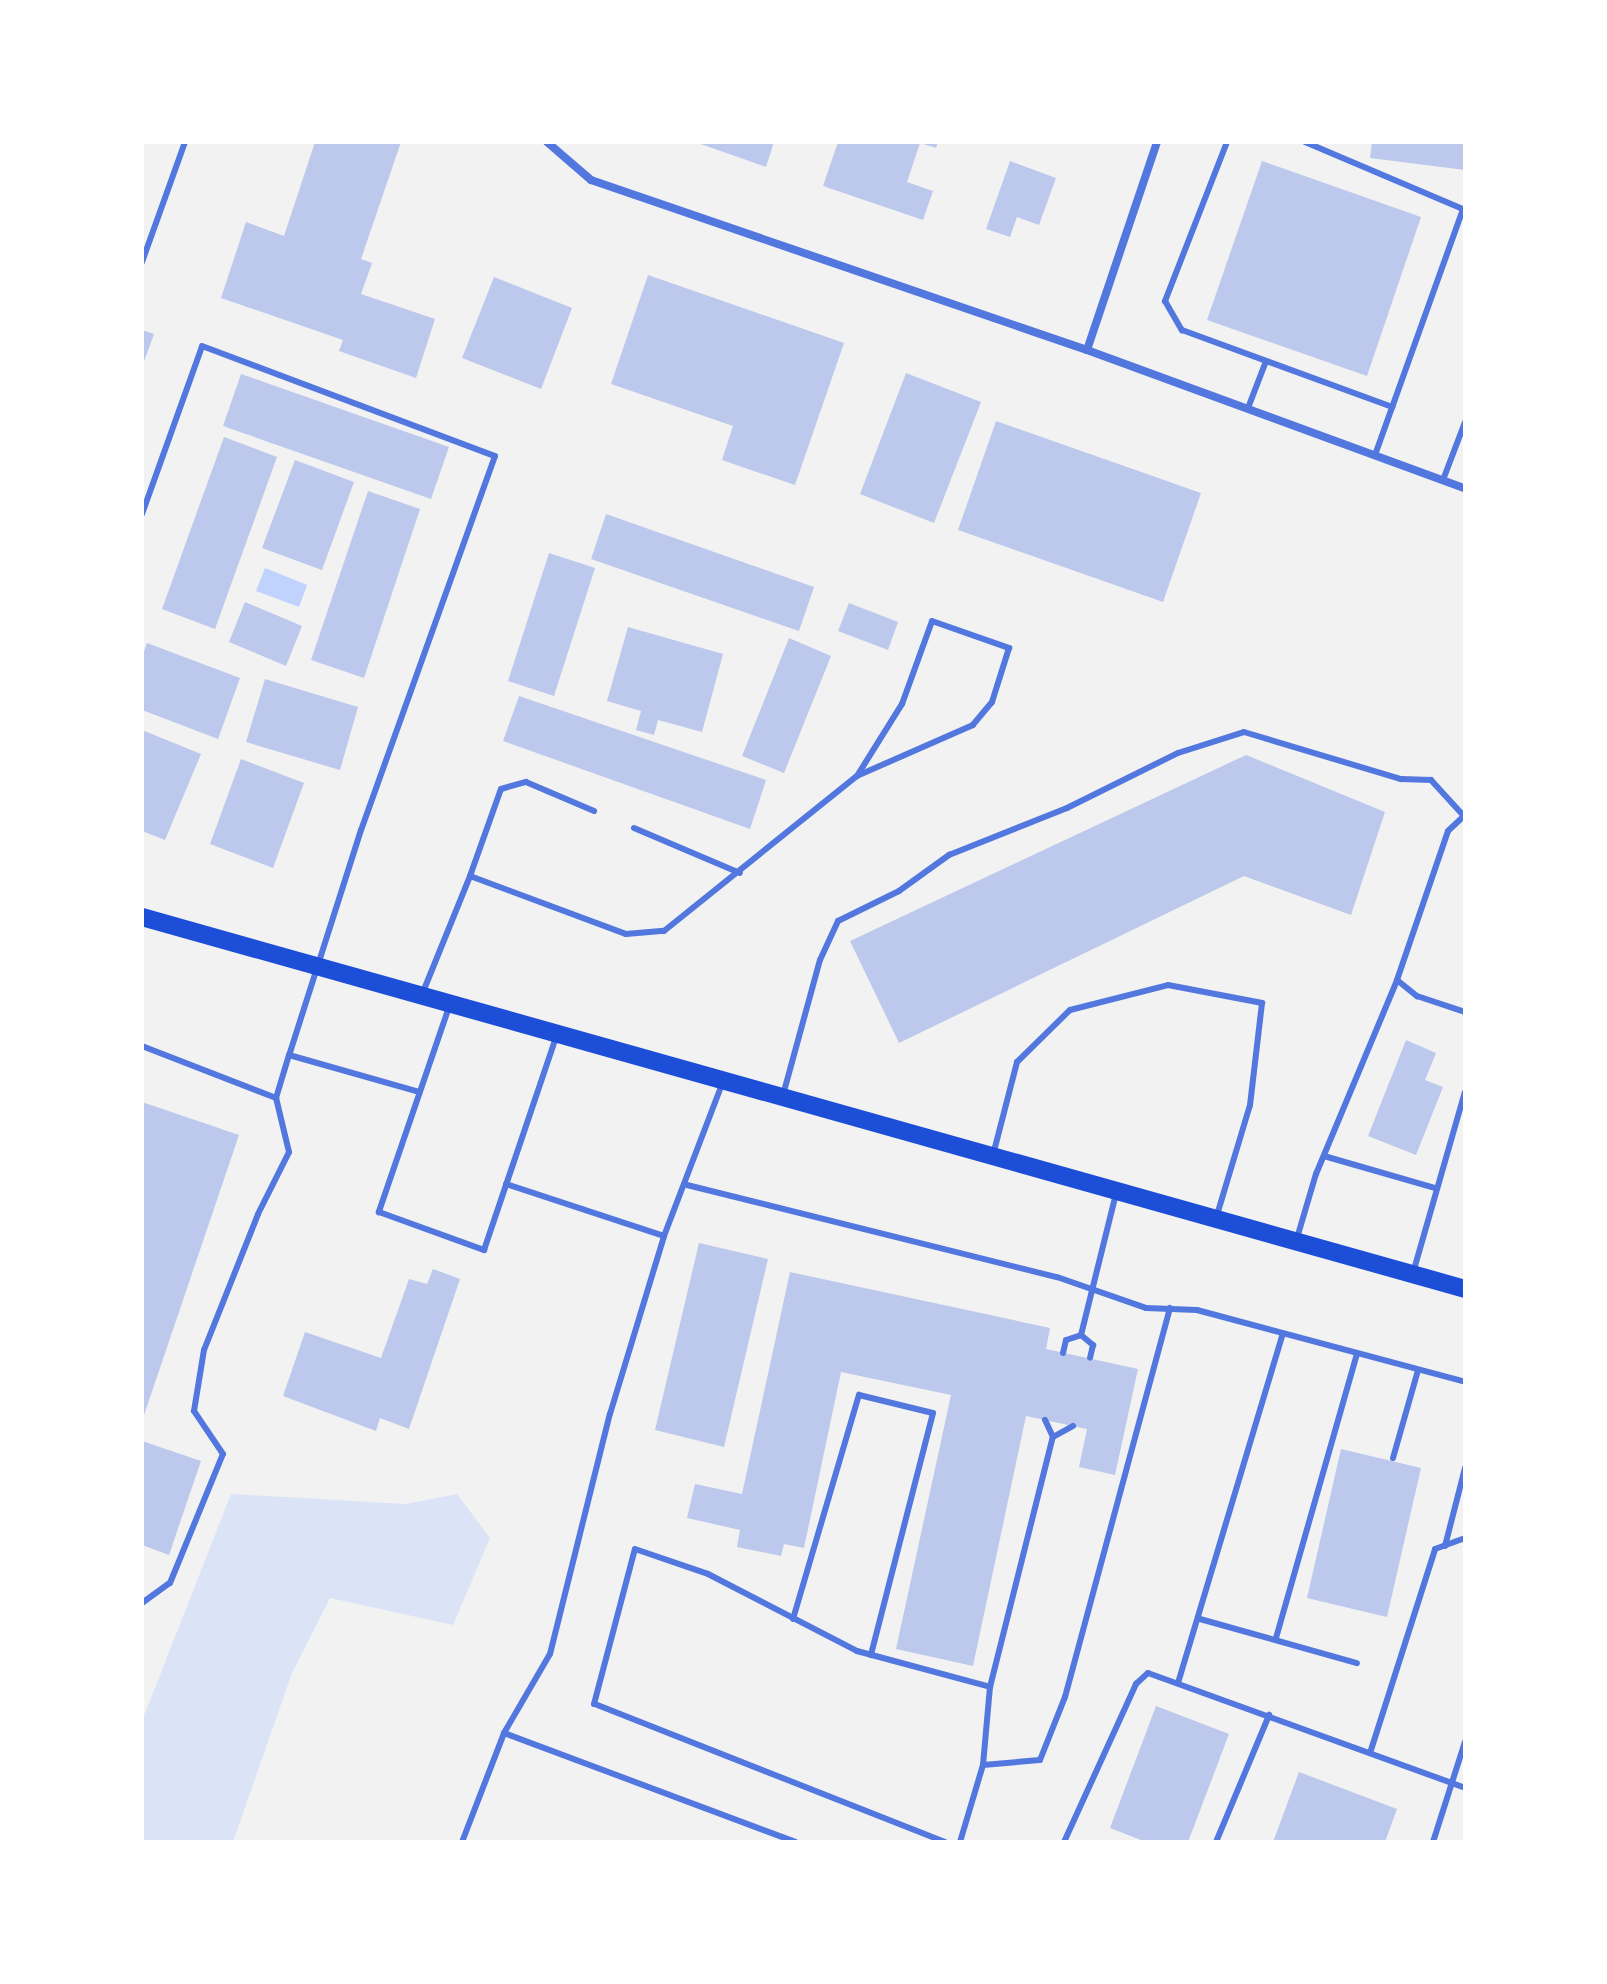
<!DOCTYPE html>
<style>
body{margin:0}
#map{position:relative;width:1607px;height:1984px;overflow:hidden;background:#f2f2f2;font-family:"Golos Text",sans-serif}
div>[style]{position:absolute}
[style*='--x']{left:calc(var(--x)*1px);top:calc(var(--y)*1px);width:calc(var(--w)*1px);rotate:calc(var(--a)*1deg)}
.green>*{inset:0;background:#dbe4f7}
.water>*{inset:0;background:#bfd3fe}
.building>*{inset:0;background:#bdc9ec}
.service>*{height:6px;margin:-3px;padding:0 3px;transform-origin:3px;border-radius:3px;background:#5277de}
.minor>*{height:8px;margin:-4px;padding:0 4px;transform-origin:4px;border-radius:4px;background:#5277de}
.primary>*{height:18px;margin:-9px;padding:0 9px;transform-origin:9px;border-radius:9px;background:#1d4ed8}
span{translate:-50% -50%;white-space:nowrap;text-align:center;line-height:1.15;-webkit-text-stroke:6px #fff;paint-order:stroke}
.frame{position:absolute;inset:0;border:144px solid #fff;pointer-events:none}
</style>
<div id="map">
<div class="green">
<i style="clip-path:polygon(231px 1494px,406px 1504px,457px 1494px,490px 1538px,453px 1625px,330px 1598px,292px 1673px,233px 1842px,142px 1842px,142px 1721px)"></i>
</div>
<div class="water">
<i style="clip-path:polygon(265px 568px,307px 585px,299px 607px,256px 591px)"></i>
</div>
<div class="building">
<i style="clip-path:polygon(315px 142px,401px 142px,361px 259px,372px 263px,361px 294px,435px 319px,416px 378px,339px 351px,343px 340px,221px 298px,246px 222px,284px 236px)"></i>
<i style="clip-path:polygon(695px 142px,774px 142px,766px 167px)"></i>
<i style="clip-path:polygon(838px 142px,938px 142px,936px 148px,920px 143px,907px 182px,933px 191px,923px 220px,823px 186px)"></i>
<i style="clip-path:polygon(1372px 142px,1465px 142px,1465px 170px,1370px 158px)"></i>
<i style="clip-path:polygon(1010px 161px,1056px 178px,1039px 225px,1017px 217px,1010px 237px,986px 229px)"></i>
<i style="clip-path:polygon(1262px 161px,1421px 217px,1367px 376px,1207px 320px)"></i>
<i style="clip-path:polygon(648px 275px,844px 343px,795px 485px,722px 460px,733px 426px,611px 384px)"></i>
<i style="clip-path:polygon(494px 277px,572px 308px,541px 389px,462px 358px)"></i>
<i style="clip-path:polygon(142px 330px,154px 334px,142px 367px)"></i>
<i style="clip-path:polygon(906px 373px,981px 402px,934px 523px,860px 494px)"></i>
<i style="clip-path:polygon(241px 374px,449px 447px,431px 499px,223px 426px)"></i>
<i style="clip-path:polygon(996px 421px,1201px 493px,1163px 602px,958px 530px)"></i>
<i style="clip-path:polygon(224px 437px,277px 457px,215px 629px,162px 609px)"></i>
<i style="clip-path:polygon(295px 460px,354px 482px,322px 570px,262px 548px)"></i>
<i style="clip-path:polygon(368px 491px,420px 509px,364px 678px,311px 660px)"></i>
<i style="clip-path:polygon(606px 514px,814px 587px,799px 631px,591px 559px)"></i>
<i style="clip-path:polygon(549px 553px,595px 568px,554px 696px,508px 681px)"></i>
<i style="clip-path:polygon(245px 602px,302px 626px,286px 666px,229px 642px)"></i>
<i style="clip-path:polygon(849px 603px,898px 622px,888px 650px,838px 631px)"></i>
<i style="clip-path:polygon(628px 627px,723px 654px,702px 732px,658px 720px,654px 735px,636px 730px,641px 711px,607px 701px)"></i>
<i style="clip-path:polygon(789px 638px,831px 656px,784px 773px,742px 756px)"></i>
<i style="clip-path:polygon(147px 643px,240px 678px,218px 739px,142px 710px,142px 657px)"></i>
<i style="clip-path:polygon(265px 679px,358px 707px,340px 770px,246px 742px)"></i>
<i style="clip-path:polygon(519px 696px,766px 780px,750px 829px,503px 741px)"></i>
<i style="clip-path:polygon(142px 730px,201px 754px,165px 840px,142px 831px)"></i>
<i style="clip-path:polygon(1246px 755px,1385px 812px,1351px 915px,1244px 876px,899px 1043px,850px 941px)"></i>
<i style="clip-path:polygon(241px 759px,304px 783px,273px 868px,210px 844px)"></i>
<i style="clip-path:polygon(1406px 1040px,1436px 1053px,1425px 1080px,1443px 1087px,1416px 1155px,1368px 1136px)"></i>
<i style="clip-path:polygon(142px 1102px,239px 1135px,143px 1418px,142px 1418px)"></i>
<i style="clip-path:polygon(699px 1243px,768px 1259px,724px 1447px,655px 1430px)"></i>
<i style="clip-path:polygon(433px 1269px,460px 1279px,409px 1429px,380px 1418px,376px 1431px,283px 1396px,305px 1332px,381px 1358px,409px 1279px,427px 1284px)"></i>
<i style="clip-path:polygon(790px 1272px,1050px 1328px,1046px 1349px,1138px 1369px,1115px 1475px,1079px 1467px,1087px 1429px,1026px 1416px,973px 1666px,896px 1649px,951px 1395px,841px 1372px,804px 1548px,784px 1544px,781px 1556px,737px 1547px,740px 1530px,687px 1518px,695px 1484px,742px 1494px)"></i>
<i style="clip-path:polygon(142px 1441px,201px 1461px,169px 1555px,142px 1545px)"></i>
<i style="clip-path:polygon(1341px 1449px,1421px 1468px,1387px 1617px,1307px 1598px)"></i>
<i style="clip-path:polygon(1156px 1706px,1229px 1734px,1188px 1842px,1146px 1842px,1110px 1828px)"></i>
<i style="clip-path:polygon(1299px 1772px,1397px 1809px,1385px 1842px,1273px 1842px)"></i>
</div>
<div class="service">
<i style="--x:1227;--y:142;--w:171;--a:111.3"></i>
<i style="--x:1165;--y:301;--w:34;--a:60"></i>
<i style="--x:1182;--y:330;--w:224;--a:20.1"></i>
<i style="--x:1305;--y:142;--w:174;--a:23"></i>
<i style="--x:142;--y:262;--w:127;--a:-70.3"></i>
<i style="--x:1248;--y:408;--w:50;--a:-69"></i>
<i style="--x:1375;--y:455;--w:261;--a:-70.3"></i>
<i style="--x:1443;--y:480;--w:62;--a:-69.2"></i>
<i style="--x:142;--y:514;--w:178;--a:-70.3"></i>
<i style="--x:202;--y:346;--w:313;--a:20.6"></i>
<i style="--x:495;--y:456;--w:397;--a:109.7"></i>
<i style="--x:361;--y:830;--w:236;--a:107.7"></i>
<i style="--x:289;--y:1055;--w:136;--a:15.8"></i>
<i style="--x:1465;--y:815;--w:23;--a:137"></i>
<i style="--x:1448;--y:831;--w:157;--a:108.9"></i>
<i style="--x:1397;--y:980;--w:26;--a:39"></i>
<i style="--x:1417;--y:996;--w:51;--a:18.4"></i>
<i style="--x:634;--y:828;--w:115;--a:23"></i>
<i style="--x:470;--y:876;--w:92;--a:-70.4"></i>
<i style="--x:501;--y:789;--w:26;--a:-16"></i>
<i style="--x:526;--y:782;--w:74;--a:23.1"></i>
<i style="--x:423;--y:992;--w:125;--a:-67.9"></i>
<i style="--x:470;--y:876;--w:166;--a:20.4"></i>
<i style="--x:626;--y:934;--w:38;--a:-5"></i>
<i style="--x:664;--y:931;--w:248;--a:-38.8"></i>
<i style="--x:857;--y:776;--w:85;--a:-58"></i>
<i style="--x:902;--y:704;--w:88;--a:-70.1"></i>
<i style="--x:932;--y:621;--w:82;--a:19.3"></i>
<i style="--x:1009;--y:648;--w:57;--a:107.5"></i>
<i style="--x:992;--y:702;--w:30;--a:130"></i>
<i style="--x:973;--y:725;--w:127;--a:156.3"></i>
<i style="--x:449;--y:1007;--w:217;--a:108.9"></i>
<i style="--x:379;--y:1212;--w:112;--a:19.9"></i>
<i style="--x:484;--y:1250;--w:225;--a:-71.3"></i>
<i style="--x:142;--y:1046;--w:144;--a:21.2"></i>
<i style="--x:783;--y:1095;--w:140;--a:-74.7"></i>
<i style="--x:820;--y:960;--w:43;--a:-65.2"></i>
<i style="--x:838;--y:921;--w:68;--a:-26.2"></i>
<i style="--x:899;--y:891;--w:62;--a:-35.8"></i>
<i style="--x:949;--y:855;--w:127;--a:-21.7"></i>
<i style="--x:1067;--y:808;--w:124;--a:-26.4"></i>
<i style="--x:1178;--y:753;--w:69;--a:-17.7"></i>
<i style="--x:1244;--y:732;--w:164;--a:16.7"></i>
<i style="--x:1401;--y:779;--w:30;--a:2"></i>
<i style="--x:1431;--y:780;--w:46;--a:47.6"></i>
<i style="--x:993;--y:1155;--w:96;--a:-75.5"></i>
<i style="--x:1017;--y:1062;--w:74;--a:-44.5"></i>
<i style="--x:1070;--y:1010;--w:101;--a:-14.3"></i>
<i style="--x:1168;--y:985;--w:96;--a:10.8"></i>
<i style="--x:1262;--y:1003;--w:103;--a:96.7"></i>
<i style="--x:1250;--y:1105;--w:115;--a:106.7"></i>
<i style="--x:1324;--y:1156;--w:116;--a:16.1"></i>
<i style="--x:506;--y:1184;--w:166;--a:18.2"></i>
<i style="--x:687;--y:1185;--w:381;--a:14"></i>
<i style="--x:1057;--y:1277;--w:94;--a:19.2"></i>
<i style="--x:1146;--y:1308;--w:51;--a:2.2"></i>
<i style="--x:1197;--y:1310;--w:278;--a:15"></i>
<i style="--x:1297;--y:1238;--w:67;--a:-73.5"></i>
<i style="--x:1316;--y:1174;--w:210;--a:-67.3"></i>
<i style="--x:1413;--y:1273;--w:188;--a:-74"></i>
<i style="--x:1081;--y:1335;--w:145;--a:-76.1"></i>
<i style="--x:1081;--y:1335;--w:16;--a:40"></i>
<i style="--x:1093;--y:1345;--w:13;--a:103"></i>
<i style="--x:1063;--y:1353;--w:13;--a:-77"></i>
<i style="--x:1066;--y:1340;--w:16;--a:-18"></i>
<i style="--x:1053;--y:1437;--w:23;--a:-29"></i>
<i style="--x:1393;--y:1458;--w:91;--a:-74.1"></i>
<i style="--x:1445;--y:1546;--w:81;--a:-75.6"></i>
<i style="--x:142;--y:1603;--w:34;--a:-36"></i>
<i style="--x:170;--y:1583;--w:139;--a:-67.7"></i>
<i style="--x:223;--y:1454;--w:52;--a:-124"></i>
<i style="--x:194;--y:1411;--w:62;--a:-80.7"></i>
<i style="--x:204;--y:1350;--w:146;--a:-68.3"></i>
<i style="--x:258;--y:1214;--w:69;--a:-63.4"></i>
<i style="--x:289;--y:1152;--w:56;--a:-103.5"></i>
<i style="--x:276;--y:1098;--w:45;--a:-73.2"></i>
<i style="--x:793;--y:1619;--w:234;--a:-73.6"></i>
<i style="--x:859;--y:1395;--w:76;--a:13.7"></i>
<i style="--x:933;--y:1413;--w:250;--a:104.4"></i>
<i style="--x:1200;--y:1619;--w:163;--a:15.7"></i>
<i style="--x:1276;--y:1638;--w:296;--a:-74.1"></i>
<i style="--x:1178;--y:1683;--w:365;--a:-73.3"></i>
<i style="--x:504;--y:1733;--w:311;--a:20.5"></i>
<i style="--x:1371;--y:1750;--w:211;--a:-72.3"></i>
<i style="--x:1435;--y:1549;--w:32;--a:-20"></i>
<i style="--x:983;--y:1765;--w:78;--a:-84.9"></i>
<i style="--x:462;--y:1842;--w:117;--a:-68.9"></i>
<i style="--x:504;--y:1733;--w:91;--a:-59.8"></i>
<i style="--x:550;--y:1654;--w:247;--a:-76"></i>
<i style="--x:610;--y:1414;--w:186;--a:-73.1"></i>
<i style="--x:664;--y:1236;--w:163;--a:-69.1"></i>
<i style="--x:945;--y:1842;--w:377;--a:-158.5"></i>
<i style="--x:594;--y:1704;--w:160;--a:-75.2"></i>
<i style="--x:635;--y:1549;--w:77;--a:18.9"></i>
<i style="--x:708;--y:1574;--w:168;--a:27.3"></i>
<i style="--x:857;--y:1651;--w:138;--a:15.1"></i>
<i style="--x:990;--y:1687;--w:258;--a:-75.9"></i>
<i style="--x:1053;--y:1437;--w:19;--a:-115"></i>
<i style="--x:960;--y:1842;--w:80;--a:-73.4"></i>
<i style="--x:983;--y:1765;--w:57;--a:-5"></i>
<i style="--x:1040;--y:1760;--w:68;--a:-68.4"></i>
<i style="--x:1065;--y:1697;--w:403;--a:-74.9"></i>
<i style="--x:1064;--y:1842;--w:174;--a:-65.5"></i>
<i style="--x:1136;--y:1684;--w:16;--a:-43"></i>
<i style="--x:1148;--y:1673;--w:337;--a:19.9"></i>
<i style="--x:1216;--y:1842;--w:138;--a:-67.3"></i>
<i style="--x:1433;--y:1842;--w:105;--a:-72.3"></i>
</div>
<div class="minor">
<i style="--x:547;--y:142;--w:58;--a:40.8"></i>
<i style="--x:591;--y:180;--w:524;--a:18.92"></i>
<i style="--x:1087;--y:350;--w:402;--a:20.1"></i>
<i style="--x:1087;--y:350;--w:219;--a:-71.4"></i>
</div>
<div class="primary">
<i style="--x:142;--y:917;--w:1374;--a:15.7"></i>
</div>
<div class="frame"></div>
</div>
